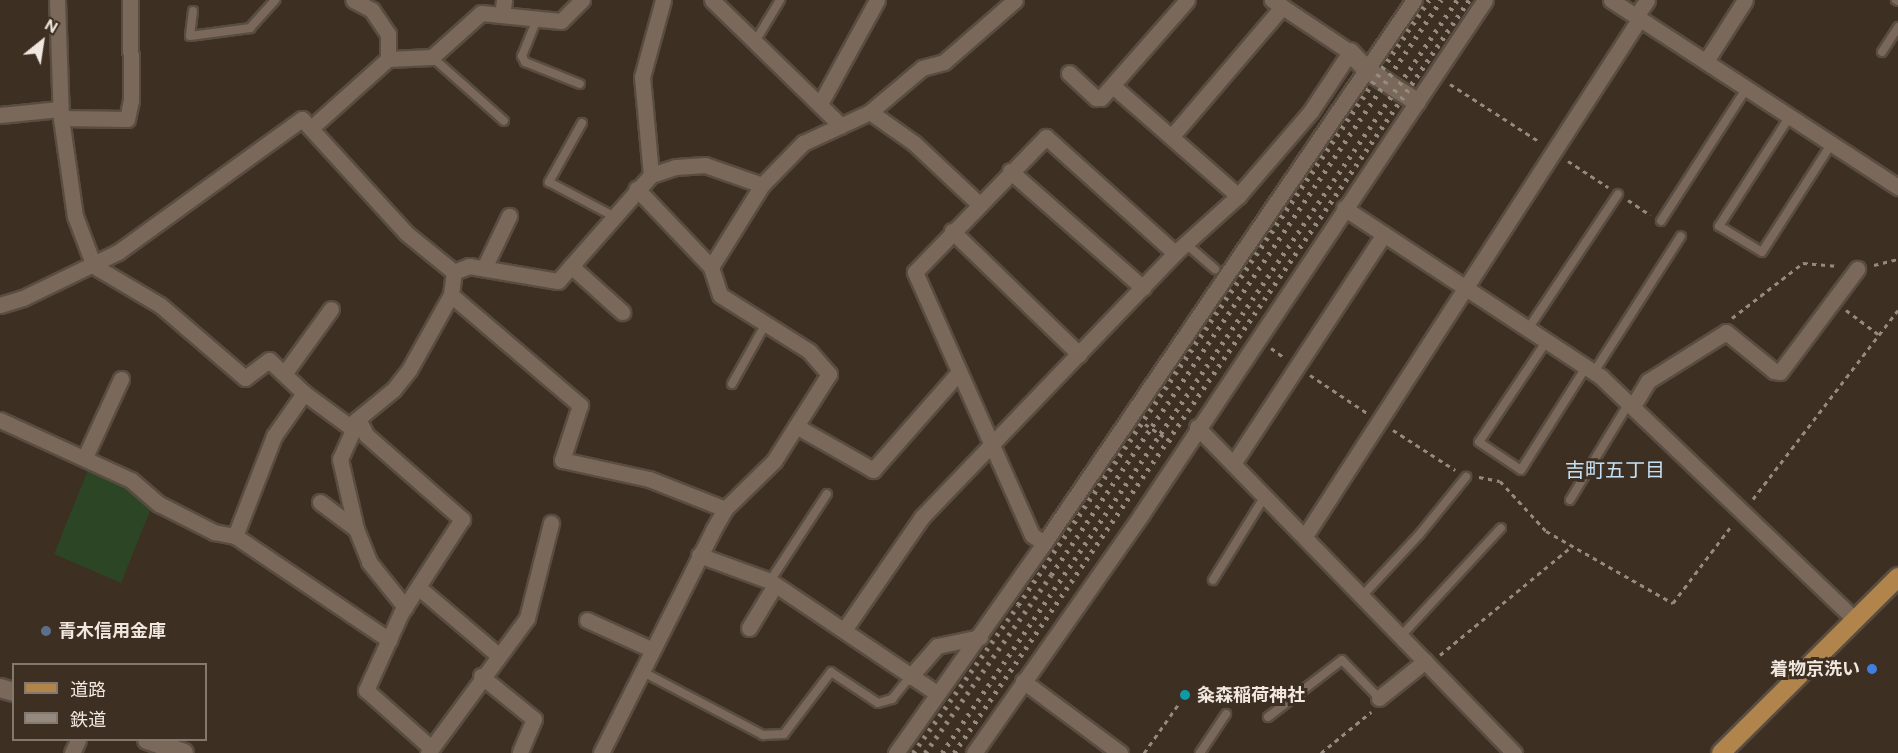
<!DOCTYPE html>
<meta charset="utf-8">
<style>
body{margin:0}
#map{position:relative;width:1898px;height:753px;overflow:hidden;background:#3d2f22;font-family:"DM Sans","Noto Sans JP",sans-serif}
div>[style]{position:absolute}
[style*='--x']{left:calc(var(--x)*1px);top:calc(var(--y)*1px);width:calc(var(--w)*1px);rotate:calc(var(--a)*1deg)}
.green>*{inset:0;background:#2c4524}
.path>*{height:3px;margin-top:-1.5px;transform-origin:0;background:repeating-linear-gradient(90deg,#958a7f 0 4.5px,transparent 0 9px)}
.roads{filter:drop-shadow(2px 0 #594d42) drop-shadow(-2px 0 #594d42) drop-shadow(0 2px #594d42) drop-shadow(0 -2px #594d42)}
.lane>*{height:8px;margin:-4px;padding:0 4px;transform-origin:4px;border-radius:4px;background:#7a695b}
.street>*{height:15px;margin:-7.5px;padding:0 7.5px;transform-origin:7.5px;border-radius:7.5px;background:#7a695b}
.secondary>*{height:18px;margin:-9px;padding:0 9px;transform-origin:9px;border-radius:9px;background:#7a695b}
.primary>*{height:18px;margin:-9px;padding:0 9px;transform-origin:9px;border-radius:9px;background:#b1844b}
.rail>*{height:4.5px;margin-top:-2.25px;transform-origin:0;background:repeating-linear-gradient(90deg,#958a7f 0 3px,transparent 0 9px)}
.dots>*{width:16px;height:16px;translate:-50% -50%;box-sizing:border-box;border:3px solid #3d2f22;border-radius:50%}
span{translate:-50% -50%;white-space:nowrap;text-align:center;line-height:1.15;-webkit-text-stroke:6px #3d2f22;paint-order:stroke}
.poi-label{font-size:18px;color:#f0e7df;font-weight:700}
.left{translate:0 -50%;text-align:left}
.right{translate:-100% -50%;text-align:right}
.neighbourhood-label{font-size:20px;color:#c5e0f4}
.legend{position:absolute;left:12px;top:663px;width:195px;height:78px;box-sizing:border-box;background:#3d2f22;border:2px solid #85796e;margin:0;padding:8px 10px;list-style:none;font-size:18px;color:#f0e7df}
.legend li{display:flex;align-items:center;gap:12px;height:30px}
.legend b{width:30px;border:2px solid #85796e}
.north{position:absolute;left:12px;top:12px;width:60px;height:60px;-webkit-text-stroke:4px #3d2f22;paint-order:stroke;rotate:30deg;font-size:16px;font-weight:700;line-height:24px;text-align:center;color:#f0e7df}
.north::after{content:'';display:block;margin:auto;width:21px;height:27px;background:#f0e7df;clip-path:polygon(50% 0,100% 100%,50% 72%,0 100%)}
</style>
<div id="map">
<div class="green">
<i style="clip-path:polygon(90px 465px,122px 480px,152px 506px,121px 583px,54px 554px)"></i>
</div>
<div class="path">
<i style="--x:1450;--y:84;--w:107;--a:32.8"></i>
<i style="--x:1568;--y:161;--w:48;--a:33"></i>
<i style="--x:1628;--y:200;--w:27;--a:34"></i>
<i style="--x:1874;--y:265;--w:25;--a:-14"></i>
<i style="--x:1846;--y:310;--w:40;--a:37"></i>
<i style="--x:1732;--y:318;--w:90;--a:-37.8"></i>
<i style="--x:1803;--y:263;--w:35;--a:5"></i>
<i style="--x:1271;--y:348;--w:17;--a:36"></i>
<i style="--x:1310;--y:375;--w:69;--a:33.7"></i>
<i style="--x:1145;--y:424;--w:32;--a:34"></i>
<i style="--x:1393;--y:430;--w:74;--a:32.8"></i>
<i style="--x:1479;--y:477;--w:21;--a:11"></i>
<i style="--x:1500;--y:481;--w:68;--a:47.4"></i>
<i style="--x:1546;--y:531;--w:146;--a:29.6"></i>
<i style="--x:1673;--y:603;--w:98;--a:-52.9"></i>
<i style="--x:1753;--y:499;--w:238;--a:-52.5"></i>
<i style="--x:1440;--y:655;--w:170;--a:-39.5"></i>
<i style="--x:1144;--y:753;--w:62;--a:-54.8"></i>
<i style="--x:1321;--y:753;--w:65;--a:-39.4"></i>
</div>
<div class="roads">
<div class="lane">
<i style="--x:1896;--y:0;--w:2;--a:27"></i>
<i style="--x:193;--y:11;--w:25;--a:97"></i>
<i style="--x:190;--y:36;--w:61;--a:-7.6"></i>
<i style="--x:250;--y:28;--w:38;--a:-48"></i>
<i style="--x:537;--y:19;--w:40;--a:112"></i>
<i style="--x:522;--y:56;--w:7;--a:63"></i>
<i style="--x:525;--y:62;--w:59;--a:21.8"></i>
<i style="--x:756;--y:40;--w:47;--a:-59"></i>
<i style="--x:1882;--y:52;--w:30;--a:-57"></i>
<i style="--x:432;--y:57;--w:96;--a:41.6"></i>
<i style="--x:1790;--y:116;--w:131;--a:122.8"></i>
<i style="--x:1719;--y:226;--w:50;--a:31.2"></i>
<i style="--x:1762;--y:252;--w:130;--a:-57.3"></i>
<i style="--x:582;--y:123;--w:68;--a:119.2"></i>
<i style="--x:549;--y:182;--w:72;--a:28"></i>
<i style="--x:1661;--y:221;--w:157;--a:-57.2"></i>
<i style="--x:1185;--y:243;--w:40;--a:41"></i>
<i style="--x:1528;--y:329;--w:162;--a:-56.3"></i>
<i style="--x:1546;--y:342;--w:120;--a:123.8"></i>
<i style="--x:1479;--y:442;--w:50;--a:33.7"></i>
<i style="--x:1521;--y:470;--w:122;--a:-57.7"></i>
<i style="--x:1594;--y:372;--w:161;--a:-57.4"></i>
<i style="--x:732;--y:384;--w:68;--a:-60.8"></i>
<i style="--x:1570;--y:500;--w:114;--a:-58.7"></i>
<i style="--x:1213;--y:580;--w:99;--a:-58.2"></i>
<i style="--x:770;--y:581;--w:104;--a:-56.8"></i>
<i style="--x:1363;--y:595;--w:82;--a:-47"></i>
<i style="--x:1419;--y:535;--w:75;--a:-51"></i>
<i style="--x:1401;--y:636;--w:147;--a:-47.2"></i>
<i style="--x:643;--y:672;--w:136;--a:27.7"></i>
<i style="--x:763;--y:735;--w:21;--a:-3"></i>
<i style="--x:784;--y:734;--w:78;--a:-52.8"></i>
<i style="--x:831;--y:672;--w:56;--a:33.4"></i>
<i style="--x:878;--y:703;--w:15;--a:-16"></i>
<i style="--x:892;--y:699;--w:28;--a:-51"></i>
<i style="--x:1268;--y:717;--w:93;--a:-37.6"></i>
<i style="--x:1342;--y:660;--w:53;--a:45.8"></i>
<i style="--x:1200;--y:753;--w:47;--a:-56.3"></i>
</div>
<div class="street">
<i style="--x:57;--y:0;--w:118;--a:88.1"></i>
<i style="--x:61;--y:118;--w:99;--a:81.9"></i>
<i style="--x:75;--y:216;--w:53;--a:69.2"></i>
<i style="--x:94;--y:266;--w:77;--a:30.6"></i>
<i style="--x:160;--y:305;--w:112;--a:40.7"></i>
<i style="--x:245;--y:378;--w:30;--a:-37"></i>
<i style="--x:269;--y:360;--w:48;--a:43.3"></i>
<i style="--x:304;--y:393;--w:56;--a:36.3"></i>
<i style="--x:349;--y:426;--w:58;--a:-39.4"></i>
<i style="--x:394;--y:389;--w:24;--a:-52"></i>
<i style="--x:409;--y:370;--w:86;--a:-60.8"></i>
<i style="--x:451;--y:295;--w:23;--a:-83"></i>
<i style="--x:712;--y:0;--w:180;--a:44.3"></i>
<i style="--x:1611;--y:0;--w:343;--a:33.1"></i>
<i style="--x:502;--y:15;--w:15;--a:-82"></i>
<i style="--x:1636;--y:16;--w:19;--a:-55"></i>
<i style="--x:388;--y:59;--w:44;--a:-2.6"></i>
<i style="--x:432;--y:57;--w:66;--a:-41.9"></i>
<i style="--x:481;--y:13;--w:80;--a:5.7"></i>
<i style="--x:561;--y:21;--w:30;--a:-45"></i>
<i style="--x:1706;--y:61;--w:72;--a:-57.4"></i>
<i style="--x:1069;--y:73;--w:37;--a:43"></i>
<i style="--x:1096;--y:98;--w:5;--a:0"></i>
<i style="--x:1101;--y:98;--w:130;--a:-48.7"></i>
<i style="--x:1113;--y:86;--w:167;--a:41.3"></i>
<i style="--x:821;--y:102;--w:116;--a:-61.2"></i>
<i style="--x:870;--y:112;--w:54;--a:35.2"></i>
<i style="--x:914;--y:143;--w:88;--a:43.2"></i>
<i style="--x:0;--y:115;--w:60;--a:-5.7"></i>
<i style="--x:61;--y:118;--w:66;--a:0.9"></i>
<i style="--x:127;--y:119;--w:19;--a:-78"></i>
<i style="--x:131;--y:100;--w:100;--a:-90.6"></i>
<i style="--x:311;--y:128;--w:103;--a:-41.9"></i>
<i style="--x:388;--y:59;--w:25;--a:-90"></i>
<i style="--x:388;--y:34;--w:29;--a:-124"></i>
<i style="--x:372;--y:10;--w:21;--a:-152"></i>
<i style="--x:1172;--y:136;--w:170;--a:-49.5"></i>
<i style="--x:1010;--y:171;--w:177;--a:41.3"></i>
<i style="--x:651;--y:175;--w:98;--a:-95.2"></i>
<i style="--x:642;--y:77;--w:80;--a:-74.7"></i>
<i style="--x:1344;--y:208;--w:308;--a:33.3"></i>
<i style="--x:1601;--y:377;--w:352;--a:43.7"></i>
<i style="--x:952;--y:231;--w:177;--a:44.1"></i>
<i style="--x:571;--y:266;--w:69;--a:42"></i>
<i style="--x:711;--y:267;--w:97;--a:-58.1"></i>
<i style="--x:762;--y:185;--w:59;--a:-45.7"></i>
<i style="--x:803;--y:143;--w:74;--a:-24.8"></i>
<i style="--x:870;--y:112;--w:68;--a:-40.2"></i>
<i style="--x:922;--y:68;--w:23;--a:-15"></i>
<i style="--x:944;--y:62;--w:94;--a:-41.1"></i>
<i style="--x:484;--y:268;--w:58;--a:-64.3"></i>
<i style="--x:451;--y:295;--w:170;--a:40.5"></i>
<i style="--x:580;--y:405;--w:58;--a:108.1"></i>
<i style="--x:562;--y:460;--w:89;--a:12.3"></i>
<i style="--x:649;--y:479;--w:82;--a:21.5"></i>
<i style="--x:0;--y:305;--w:24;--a:-17"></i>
<i style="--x:23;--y:298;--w:106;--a:-25.8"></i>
<i style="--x:118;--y:252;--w:227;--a:-35.9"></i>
<i style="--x:302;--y:119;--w:154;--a:47.6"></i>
<i style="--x:406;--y:233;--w:62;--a:39.1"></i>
<i style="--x:454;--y:272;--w:16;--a:-22"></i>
<i style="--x:469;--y:266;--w:90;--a:9.6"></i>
<i style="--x:558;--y:281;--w:141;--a:-48.7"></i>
<i style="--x:651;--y:175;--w:26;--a:-18"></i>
<i style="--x:676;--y:167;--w:29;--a:-4"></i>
<i style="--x:705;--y:165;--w:60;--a:19.3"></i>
<i style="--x:284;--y:374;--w:80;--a:-54.1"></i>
<i style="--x:304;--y:393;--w:52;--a:124.9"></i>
<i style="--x:274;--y:436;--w:107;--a:111.3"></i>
<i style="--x:235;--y:536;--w:186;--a:34"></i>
<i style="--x:1633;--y:406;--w:29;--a:-59"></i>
<i style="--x:1648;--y:381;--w:92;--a:-32.1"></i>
<i style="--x:1726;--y:332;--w:62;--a:39.1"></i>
<i style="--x:1774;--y:371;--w:6;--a:9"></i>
<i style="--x:1780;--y:372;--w:129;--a:-53.2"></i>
<i style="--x:358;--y:419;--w:18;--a:63"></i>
<i style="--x:366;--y:435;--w:128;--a:41.2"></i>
<i style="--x:462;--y:519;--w:112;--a:123"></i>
<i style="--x:401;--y:613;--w:85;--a:114.4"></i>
<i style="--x:366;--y:690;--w:87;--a:41.7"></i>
<i style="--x:0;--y:420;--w:144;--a:24.6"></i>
<i style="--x:131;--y:480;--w:37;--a:41"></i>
<i style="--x:159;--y:504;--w:62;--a:27"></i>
<i style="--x:214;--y:532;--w:21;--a:11"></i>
<i style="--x:796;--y:426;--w:89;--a:29.7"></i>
<i style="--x:873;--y:470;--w:130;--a:-48.7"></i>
<i style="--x:1197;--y:427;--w:455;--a:45.8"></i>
<i style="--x:85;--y:457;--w:86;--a:-65.2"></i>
<i style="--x:1233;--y:464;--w:275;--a:-56.7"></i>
<i style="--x:320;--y:502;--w:45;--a:36.9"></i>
<i style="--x:356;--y:529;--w:35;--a:68"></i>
<i style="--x:369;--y:562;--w:58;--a:51.3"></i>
<i style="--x:356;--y:529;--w:72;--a:-102.9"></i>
<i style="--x:340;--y:459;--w:44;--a:-65.8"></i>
<i style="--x:1305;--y:536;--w:617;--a:-57.11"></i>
<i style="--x:1044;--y:543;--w:14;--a:-146"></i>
<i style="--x:1032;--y:535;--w:288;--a:-114"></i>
<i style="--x:915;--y:272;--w:188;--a:-45.9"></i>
<i style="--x:1046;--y:137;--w:173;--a:42"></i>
<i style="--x:699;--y:555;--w:76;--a:20.1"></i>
<i style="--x:770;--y:581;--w:202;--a:33.9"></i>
<i style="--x:418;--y:587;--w:105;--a:40.4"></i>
<i style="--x:587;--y:620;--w:72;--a:24.4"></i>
<i style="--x:749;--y:628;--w:50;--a:-58.8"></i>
<i style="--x:844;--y:630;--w:137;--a:-55.4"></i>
<i style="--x:922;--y:517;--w:366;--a:-46.2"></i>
<i style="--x:1175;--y:253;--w:85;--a:-42.1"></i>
<i style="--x:1238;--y:196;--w:112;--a:-49.3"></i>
<i style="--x:1311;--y:111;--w:71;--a:-56.5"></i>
<i style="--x:1350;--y:52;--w:94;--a:-146.3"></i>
<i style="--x:481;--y:676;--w:68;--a:39.1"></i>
<i style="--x:534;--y:719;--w:36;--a:113"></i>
<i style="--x:910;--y:677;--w:41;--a:-48.9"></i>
<i style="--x:937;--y:646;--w:44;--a:-11.8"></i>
<i style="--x:1023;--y:681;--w:121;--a:36.6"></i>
<i style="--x:1379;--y:698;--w:59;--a:-38.8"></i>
<i style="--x:72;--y:753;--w:14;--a:-65"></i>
<i style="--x:428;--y:753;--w:167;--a:-53.7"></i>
<i style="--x:527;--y:618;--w:98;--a:-75.8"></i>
<i style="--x:601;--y:753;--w:250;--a:-63.3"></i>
<i style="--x:713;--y:530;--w:24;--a:-60"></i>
<i style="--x:725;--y:509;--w:69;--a:-44.4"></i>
<i style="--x:774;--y:461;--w:103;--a:-57.7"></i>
<i style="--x:829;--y:374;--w:30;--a:-131"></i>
<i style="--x:809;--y:351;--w:105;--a:-147.8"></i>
<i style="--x:720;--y:295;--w:29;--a:-108"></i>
<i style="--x:711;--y:267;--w:108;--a:-133.5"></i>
<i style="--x:896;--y:753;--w:257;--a:-54.8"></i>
<i style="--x:1044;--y:543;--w:657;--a:-55.73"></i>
<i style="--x:974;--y:753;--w:291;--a:-54.9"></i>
<i style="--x:1141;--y:515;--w:619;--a:-56.26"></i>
</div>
<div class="secondary">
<i style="--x:1350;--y:52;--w:25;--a:47"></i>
<i style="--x:1367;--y:70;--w:59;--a:32.6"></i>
<i style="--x:0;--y:688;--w:15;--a:16"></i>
<i style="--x:147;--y:740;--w:39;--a:19"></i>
</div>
<div class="primary">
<i style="--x:1721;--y:753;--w:250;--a:-44.8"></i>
</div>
</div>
<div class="rail">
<i style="--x:913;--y:753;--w:181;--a:-54.6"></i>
<i style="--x:1018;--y:605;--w:731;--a:-55.81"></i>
<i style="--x:925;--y:753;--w:218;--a:-54.7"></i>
<i style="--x:1051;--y:575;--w:695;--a:-55.85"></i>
<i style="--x:942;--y:753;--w:912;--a:-55.63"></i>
<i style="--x:954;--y:753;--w:912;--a:-55.63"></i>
</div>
<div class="dots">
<i style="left:46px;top:631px;background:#5c6f8a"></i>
<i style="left:1872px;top:669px;background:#3f7fe0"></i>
<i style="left:1185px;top:695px;background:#0f9aa8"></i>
</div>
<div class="poi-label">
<span class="left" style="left:58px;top:631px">青木信用金庫</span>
<span class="right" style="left:1860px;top:669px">着物京洗い</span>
<span class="left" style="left:1197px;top:695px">粂森稲荷神社</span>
</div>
<div class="neighbourhood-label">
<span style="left:1615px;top:470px">吉町五丁目</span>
</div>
<ul class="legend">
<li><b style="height:8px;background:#b1844b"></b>道路</li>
<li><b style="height:8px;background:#958a7f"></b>鉄道</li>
</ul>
<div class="north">N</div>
</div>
